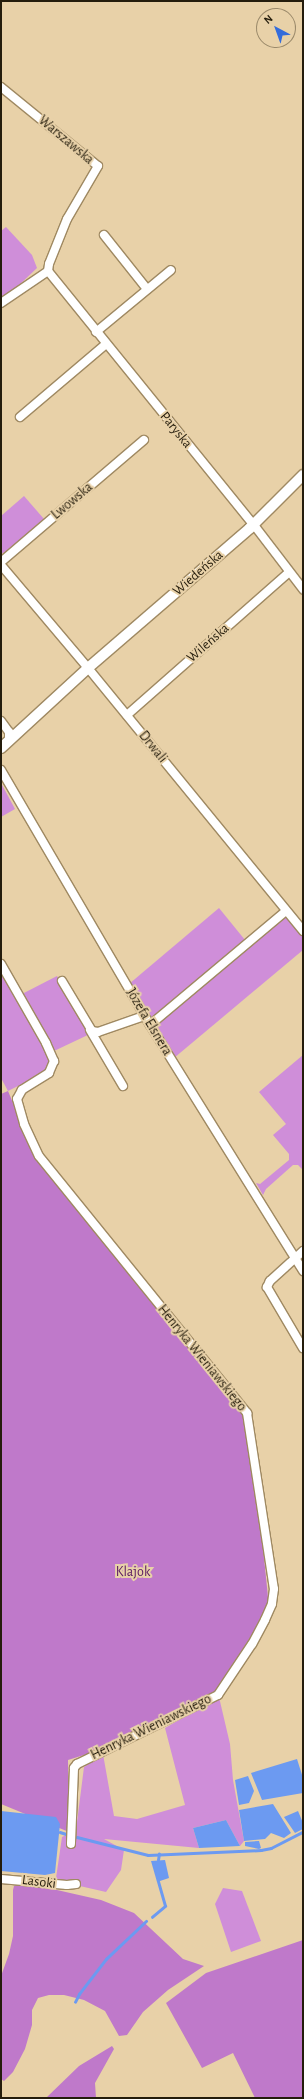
<!DOCTYPE html>
<meta charset="utf-8">
<style>
body{margin:0}
#map{position:relative;width:304px;height:2099px;overflow:hidden;background:#e8d1a8;font-family:"Alegreya Sans",sans-serif}
div>[style]{position:absolute}
[style*='--x']{left:calc(var(--x)*1px);top:calc(var(--y)*1px);width:calc(var(--w)*1px);rotate:calc(var(--a)*1deg)}
.green>*{inset:0;background:#cf8ed9}
.forest>*{inset:0;background:#bf79ca}
.water>*{inset:0;background:#6c9af1}
.stream>*{height:2.5px;margin:-1.25px;padding:0 1.25px;transform-origin:1.25px;border-radius:1.25px;background:#6c9af1}
.roads{filter:drop-shadow(1px 0 #9f8962) drop-shadow(-1px 0 #9f8962) drop-shadow(0 1px #9f8962) drop-shadow(0 -1px #9f8962)}
.minor>*{height:8px;margin:-4px;padding:0 4px;transform-origin:4px;border-radius:4px;background:#fff}
.tertiary>*{height:10px;margin:-5px;padding:0 5px;transform-origin:5px;border-radius:5px;background:#fff}
span{translate:-50% -50%;white-space:nowrap;text-align:center;line-height:1.15;-webkit-text-stroke:4px #e8d1a8;paint-order:stroke}
.street-label{font-size:14px;color:#241c0c}
.park-label{font-size:14px;color:#571761}
.frame{position:absolute;inset:0;border:2px solid #241c0c;pointer-events:none}
.north{position:absolute;left:256px;top:8px;width:40px;height:40px;box-sizing:border-box;background:#e8d1a8;border:1px solid #9a896a;border-radius:50%;rotate:319deg;font-size:11px;font-weight:700;line-height:16px;text-align:center;color:#241c0c}
.north::after{content:'';display:block;margin:auto;width:14px;height:18px;background:#346cdb;clip-path:polygon(50% 0,100% 100%,50% 72%,0 100%)}
</style>
<div id="map">
<div class="green">
<i style="clip-path:polygon(6px 227px,32px 255px,37px 268px,17px 287px,1px 299px,1px 231px)"></i>
<i style="clip-path:polygon(24px 496px,44px 519px,7px 551px,1px 554px,1px 516px)"></i>
<i style="clip-path:polygon(1px 783px,15px 809px,1px 817px)"></i>
<i style="clip-path:polygon(219px 908px,245px 940px,150px 1019px,129px 984px)"></i>
<i style="clip-path:polygon(286px 915px,303px 937px,303px 950px,174px 1058px,155px 1025px)"></i>
<i style="clip-path:polygon(1px 969px,48px 1056px,50px 1064px,48px 1071px,8px 1091px,1px 1078px)"></i>
<i style="clip-path:polygon(57px 976px,90px 1034px,54px 1051px,22px 994px)"></i>
<i style="clip-path:polygon(303px 1055px,303px 1170px,298px 1165px,293px 1165px,266px 1189px,263px 1195px,256px 1183px,260px 1184px,289px 1160px,289px 1154px,273px 1135px,286px 1124px,259px 1092px)"></i>
<i style="clip-path:polygon(219px 1697px,230px 1744px,233px 1780px,244px 1841px,240px 1846px,226px 1820px,193px 1828px,199px 1848px,104px 1839px,124px 1850px,121px 1870px,106px 1892px,58px 1881px,56px 1878px,62px 1837px,76px 1830px,84px 1767px,103px 1754px,114px 1816px,137px 1819px,185px 1805px,165px 1728px)"></i>
<i style="clip-path:polygon(223px 1888px,242px 1891px,261px 1941px,231px 1952px,215px 1904px)"></i>
</div>
<div class="forest">
<i style="clip-path:polygon(8px 1091px,36px 1158px,245px 1418px,260px 1518px,269px 1607px,215px 1694px,103px 1749px,68px 1760px,69px 1832px,1px 1804px,1px 1094px)"></i>
<i style="clip-path:polygon(26px 1883px,101px 1900px,134px 1913px,183px 1959px,204px 1966px,168px 1990px,143px 2012px,127px 2035px,119px 2036px,105px 2011px,84px 2000px,64px 1995px,49px 1995px,38px 1998px,32px 2010px,32px 2025px,25px 2049px,13px 2072px,4px 2081px,1px 2079px,1px 1976px,9px 1954px,13px 1936px,13px 1890px,14px 1886px)"></i>
<i style="clip-path:polygon(303px 1940px,303px 2098px,255px 2098px,233px 2053px,202px 2068px,166px 2003px,206px 1973px)"></i>
<i style="clip-path:polygon(112px 2046px,114px 2049px,95px 2083px,96px 2098px,46px 2098px,79px 2066px)"></i>
</div>
<div class="water">
<i style="clip-path:polygon(297px 1759px,303px 1778px,303px 1793px,262px 1800px,251px 1773px)"></i>
<i style="clip-path:polygon(248px 1776px,254px 1791px,249px 1803px,239px 1805px,235px 1780px)"></i>
<i style="clip-path:polygon(273px 1804px,291px 1833px,284px 1838px,271px 1833px,265px 1839px,244px 1841px,239px 1810px)"></i>
<i style="clip-path:polygon(1px 1811px,56px 1817px,60px 1824px,55px 1873px,45px 1875px,1px 1871px)"></i>
<i style="clip-path:polygon(298px 1811px,303px 1823px,303px 1829px,295px 1833px,284px 1817px)"></i>
<i style="clip-path:polygon(226px 1820px,240px 1846px,199px 1848px,193px 1828px)"></i>
<i style="clip-path:polygon(259px 1841px,261px 1848px,259px 1849px,245px 1846px,245px 1842px)"></i>
<i style="clip-path:polygon(165px 1860px,169px 1878px,157px 1882px,151px 1861px)"></i>
</div>
<div class="stream">
<i style="--x:60;--y:1832;--w:6;--a:18"></i>
<i style="--x:77;--y:1837;--w:73;--a:14.2"></i>
<i style="--x:148;--y:1855;--w:113;--a:-2.5"></i>
<i style="--x:261;--y:1850;--w:10;--a:-11"></i>
<i style="--x:271;--y:1848;--w:36;--a:-27"></i>
<i style="--x:158;--y:1860;--w:6;--a:-81"></i>
<i style="--x:152;--y:1917;--w:17;--a:-40"></i>
<i style="--x:165;--y:1906;--w:25;--a:-106"></i>
<i style="--x:75;--y:2002;--w:9;--a:-63"></i>
<i style="--x:79;--y:1994;--w:44;--a:-52.4"></i>
<i style="--x:106;--y:1959;--w:55;--a:-43.5"></i>
</div>
<div class="roads">
<div class="minor">
<i style="--x:1;--y:87;--w:125;--a:39.2"></i>
<i style="--x:98;--y:166;--w:61;--a:120.3"></i>
<i style="--x:67;--y:219;--w:48;--a:111.8"></i>
<i style="--x:49;--y:264;--w:7;--a:98"></i>
<i style="--x:104;--y:235;--w:69;--a:51.5"></i>
<i style="--x:48;--y:271;--w:327;--a:51"></i>
<i style="--x:254;--y:525;--w:81;--a:52.6"></i>
<i style="--x:1;--y:303;--w:57;--a:-34.2"></i>
<i style="--x:96;--y:332;--w:97;--a:-39.6"></i>
<i style="--x:20;--y:417;--w:113;--a:-40.3"></i>
<i style="--x:1;--y:562;--w:188;--a:-40.5"></i>
<i style="--x:1;--y:565;--w:135;--a:49.8"></i>
<i style="--x:88;--y:668;--w:340;--a:50.7"></i>
<i style="--x:127;--y:715;--w:216;--a:-41.4"></i>
<i style="--x:1;--y:721;--w:14;--a:54"></i>
<i style="--x:9;--y:732;--w:9;--a:90"></i>
<i style="--x:1;--y:770;--w:295;--a:59.7"></i>
<i style="--x:150;--y:1025;--w:290;--a:58.1"></i>
<i style="--x:1;--y:964;--w:91;--a:60.3"></i>
<i style="--x:46;--y:1043;--w:20;--a:66"></i>
<i style="--x:54;--y:1061;--w:13;--a:113"></i>
<i style="--x:49;--y:1073;--w:32;--a:148"></i>
<i style="--x:22;--y:1090;--w:10;--a:119"></i>
<i style="--x:17;--y:1099;--w:26;--a:74"></i>
<i style="--x:24;--y:1124;--w:35;--a:65"></i>
<i style="--x:39;--y:1156;--w:331;--a:51"></i>
<i style="--x:247;--y:1413;--w:178;--a:81.3"></i>
<i style="--x:274;--y:1589;--w:15;--a:98"></i>
<i style="--x:272;--y:1604;--w:17;--a:114"></i>
<i style="--x:265;--y:1620;--w:27;--a:118"></i>
<i style="--x:252;--y:1644;--w:61;--a:123.7"></i>
<i style="--x:218;--y:1695;--w:157;--a:153.9"></i>
<i style="--x:77;--y:1764;--w:5;--a:127"></i>
<i style="--x:74;--y:1768;--w:76;--a:92.3"></i>
<i style="--x:62;--y:981;--w:58;--a:59"></i>
<i style="--x:92;--y:1031;--w:6;--a:9"></i>
<i style="--x:98;--y:1032;--w:49;--a:-19.2"></i>
<i style="--x:150;--y:1025;--w:177;--a:-40"></i>
<i style="--x:90;--y:1030;--w:65;--a:59.5"></i>
<i style="--x:303;--y:1251;--w:45;--a:137.7"></i>
<i style="--x:270;--y:1281;--w:7;--a:117"></i>
<i style="--x:267;--y:1287;--w:71;--a:59.5"></i>
<i style="--x:1;--y:1879;--w:66;--a:5.2"></i>
<i style="--x:67;--y:1885;--w:9;--a:-6"></i>
</div>
<div class="tertiary">
<i style="--x:1;--y:748;--w:118;--a:-42.6"></i>
<i style="--x:88;--y:668;--w:214;--a:-40.8"></i>
<i style="--x:250;--y:528;--w:75;--a:-45"></i>
</div>
</div>
<div class="street-label">
<span style="left:66px;top:140px;rotate:40deg">Warszawska</span>
<span style="left:176px;top:430px;rotate:51deg">Paryska</span>
<span style="left:72px;top:501px;rotate:-40deg">Lwowska</span>
<span style="left:198px;top:573px;rotate:-41deg">Wiedeńska</span>
<span style="left:208px;top:643px;rotate:-41deg">Wileńska</span>
<span style="left:153px;top:747px;rotate:51deg">Drwali</span>
<span style="left:149px;top:1022px;rotate:59deg">Józefa Elsnera</span>
<span style="left:202px;top:1358px;rotate:51deg">Henryka Wieniawskiego</span>
<span style="left:151px;top:1727px;rotate:-26deg">Henryka Wieniawskiego</span>
<span style="left:39px;top:1882px;rotate:7deg">Lasoki</span>
</div>
<div class="park-label">
<span style="left:133px;top:1572px">Klajok</span>
</div>
<div class="frame"></div>
<div class="north">N</div>
</div>
